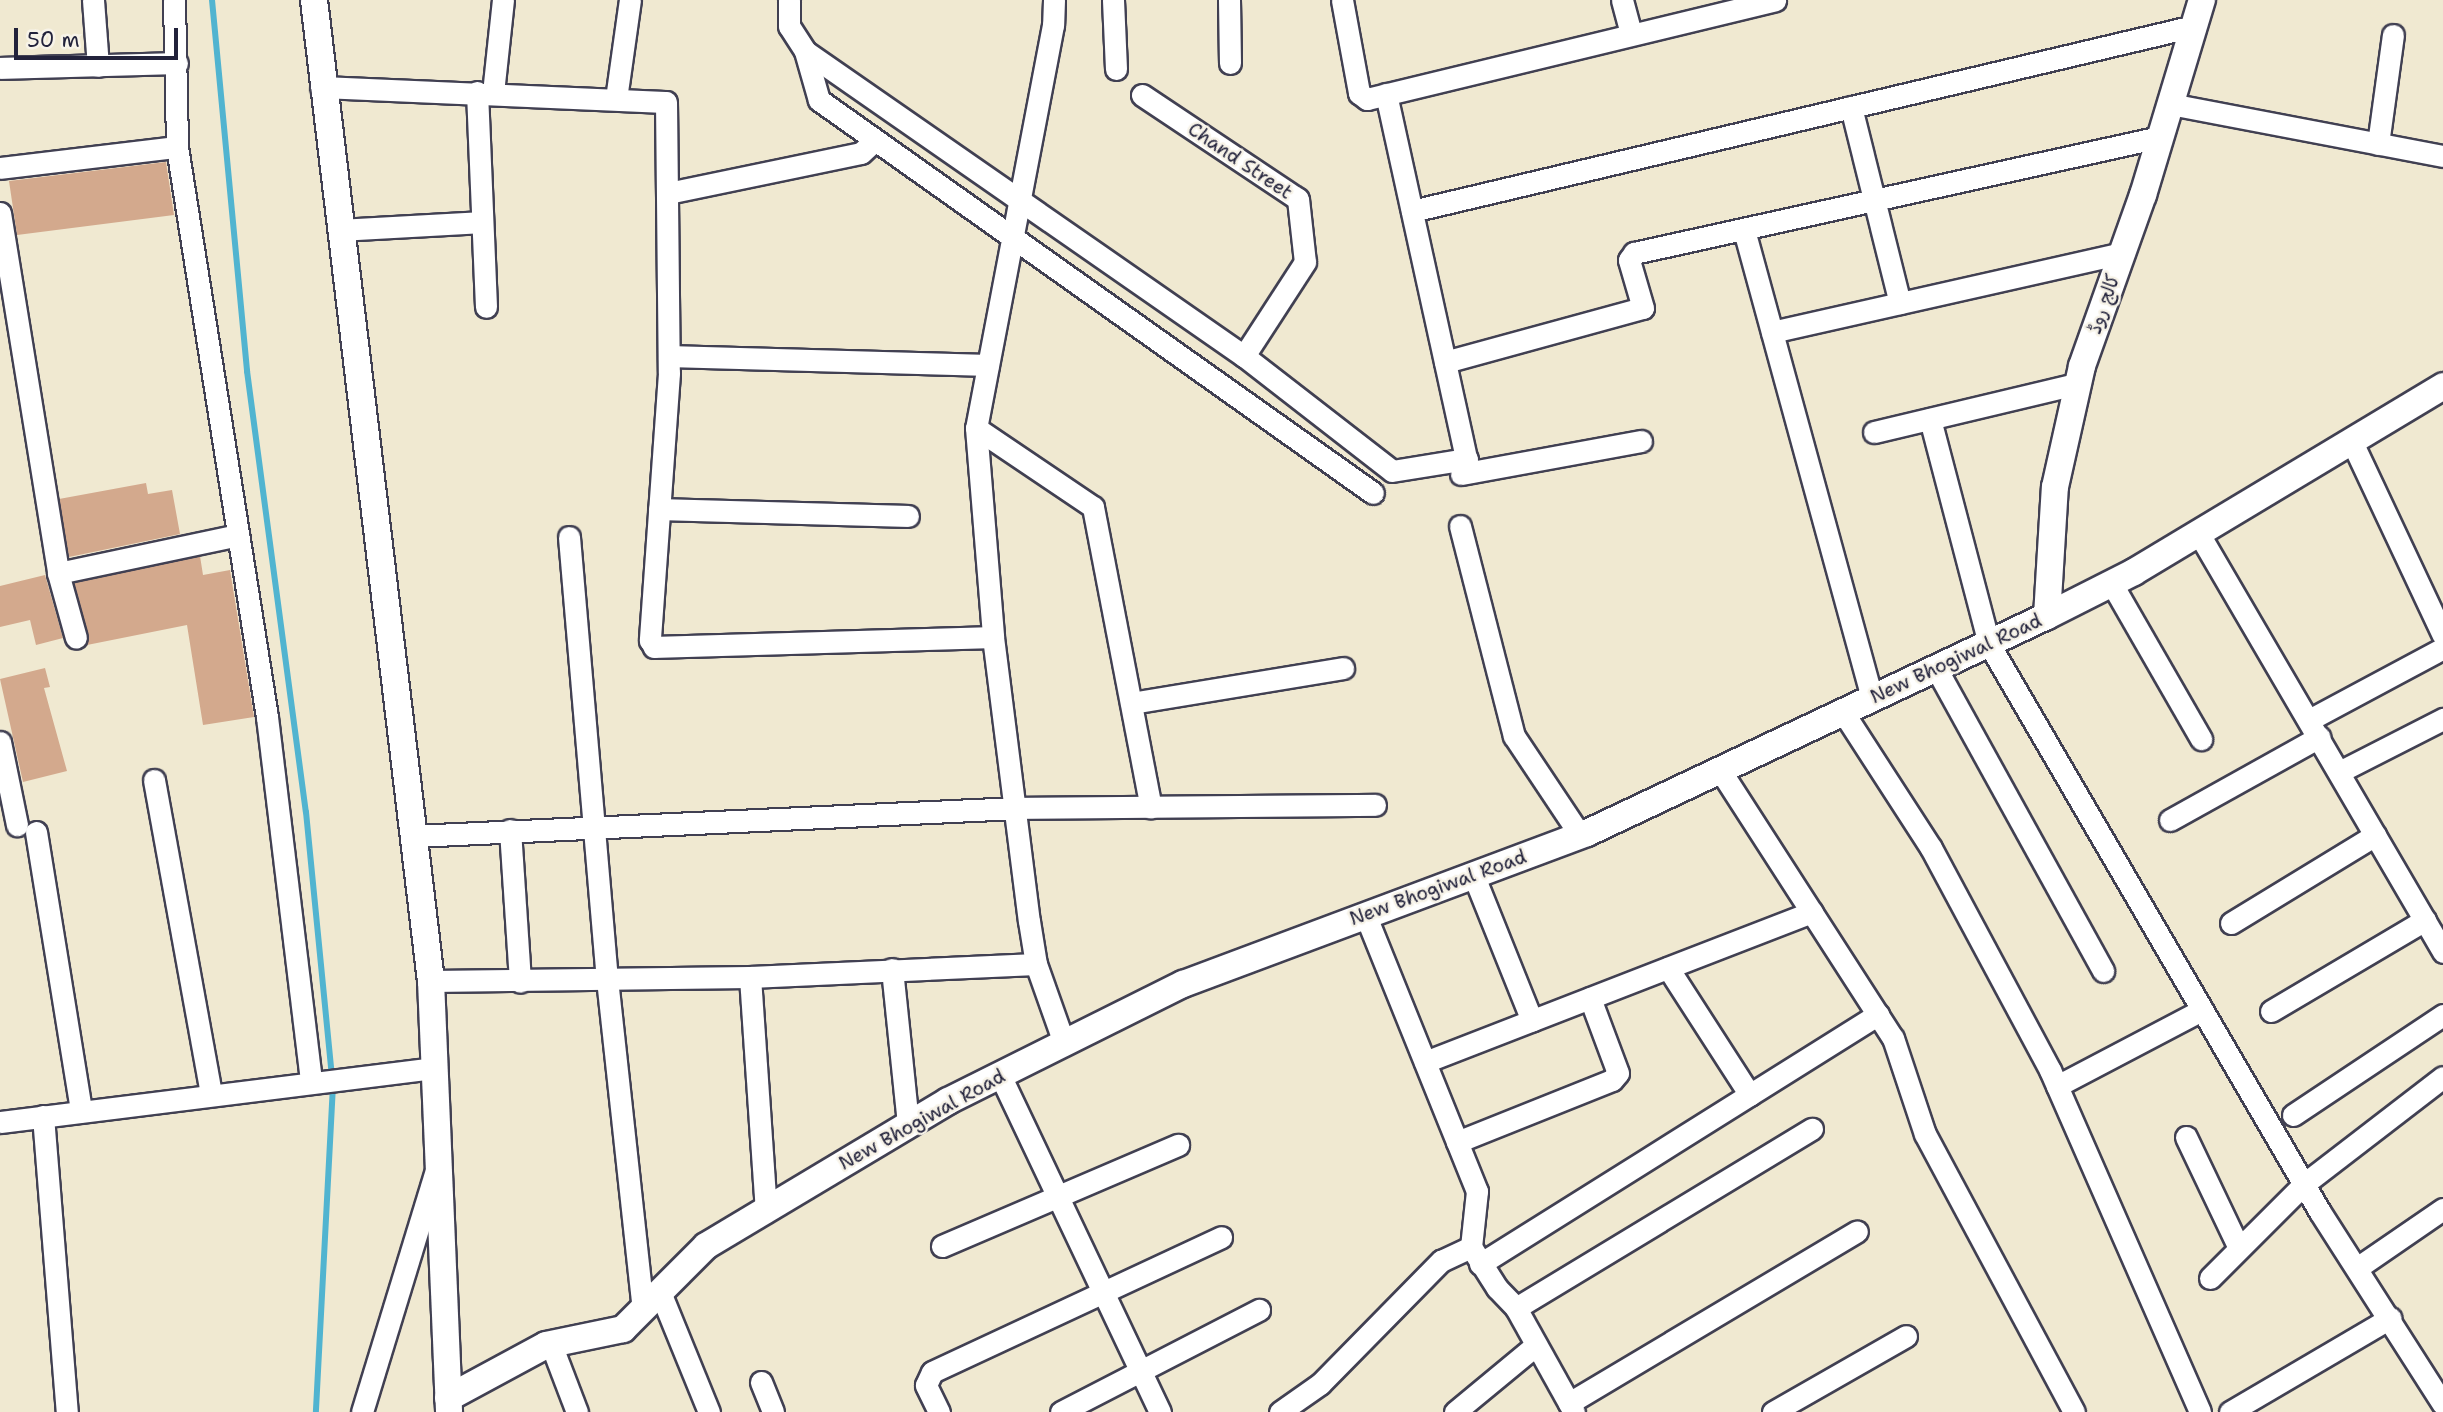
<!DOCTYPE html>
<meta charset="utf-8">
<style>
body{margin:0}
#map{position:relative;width:2443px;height:1412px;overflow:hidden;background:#f0e9d1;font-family:"Shantell Sans","Playpen Sans Arabic",sans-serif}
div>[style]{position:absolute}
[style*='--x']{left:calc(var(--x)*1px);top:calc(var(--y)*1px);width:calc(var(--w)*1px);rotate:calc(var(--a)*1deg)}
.stream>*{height:6px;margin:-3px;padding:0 3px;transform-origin:3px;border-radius:3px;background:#51b4d0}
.building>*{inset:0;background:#d3a98d}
.roads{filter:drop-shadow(2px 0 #414052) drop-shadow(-2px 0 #414052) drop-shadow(0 2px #414052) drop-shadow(0 -2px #414052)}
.minor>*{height:21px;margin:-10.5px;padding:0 10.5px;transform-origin:10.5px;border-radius:10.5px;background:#fff}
.tertiary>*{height:26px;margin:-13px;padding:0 13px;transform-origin:13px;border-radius:13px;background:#fff}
span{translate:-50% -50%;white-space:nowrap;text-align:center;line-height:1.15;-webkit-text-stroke:5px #f7f3e8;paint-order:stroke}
.street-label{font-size:19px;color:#22223b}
.scale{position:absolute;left:14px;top:28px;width:164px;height:32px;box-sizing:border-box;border:4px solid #22223b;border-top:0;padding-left:9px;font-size:21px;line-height:24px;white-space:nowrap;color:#22223b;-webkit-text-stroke:5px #f7f3e8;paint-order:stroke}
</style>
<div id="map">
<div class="stream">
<i style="--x:212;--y:0;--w:373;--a:84.6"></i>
<i style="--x:247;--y:371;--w:445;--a:82.4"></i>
<i style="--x:306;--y:812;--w:274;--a:84.4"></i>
<i style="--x:333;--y:1085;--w:327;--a:93"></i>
</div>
<div class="building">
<i style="clip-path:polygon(166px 162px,174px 215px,17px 235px,9px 181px)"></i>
<i style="clip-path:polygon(146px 483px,148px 494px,172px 490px,180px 534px,69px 557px,59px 499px)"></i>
<i style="clip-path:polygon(200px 556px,203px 575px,230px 570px,254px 717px,203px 725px,187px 625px,87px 645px,74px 583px)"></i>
<i style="clip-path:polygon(45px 575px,63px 638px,36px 645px,30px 620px,0 627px,0 586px)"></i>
<i style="clip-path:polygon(45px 668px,50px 687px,44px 688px,67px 771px,23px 782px,0 679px)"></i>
</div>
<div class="roads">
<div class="minor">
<i style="--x:93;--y:0;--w:66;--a:85.7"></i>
<i style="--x:174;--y:0;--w:147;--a:88.8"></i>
<i style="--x:177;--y:147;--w:577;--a:81.03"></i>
<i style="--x:267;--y:717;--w:368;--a:83.1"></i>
<i style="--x:789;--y:0;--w:26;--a:90"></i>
<i style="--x:789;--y:26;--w:30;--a:57"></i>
<i style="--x:805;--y:51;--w:51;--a:74.1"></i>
<i style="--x:819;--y:100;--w:679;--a:35.35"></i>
<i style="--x:1054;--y:0;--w:25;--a:92"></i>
<i style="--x:1053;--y:25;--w:410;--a:100.8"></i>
<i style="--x:976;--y:428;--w:210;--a:85.3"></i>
<i style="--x:993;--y:637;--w:286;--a:82.8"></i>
<i style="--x:1029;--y:921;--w:44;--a:80.8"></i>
<i style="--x:1036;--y:964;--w:84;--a:70.5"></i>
<i style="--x:1113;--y:0;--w:69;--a:87.5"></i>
<i style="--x:1229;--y:0;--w:63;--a:89.1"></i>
<i style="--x:1342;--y:0;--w:95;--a:79.6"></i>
<i style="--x:1359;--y:93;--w:10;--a:37"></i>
<i style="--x:1367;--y:99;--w:420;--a:-13.6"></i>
<i style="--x:1622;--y:0;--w:35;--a:75"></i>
<i style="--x:805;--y:51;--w:535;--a:34.79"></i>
<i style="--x:1244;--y:356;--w:187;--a:37.8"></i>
<i style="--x:1392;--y:471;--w:76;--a:-9.1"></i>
<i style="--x:0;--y:68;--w:177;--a:-1.6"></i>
<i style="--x:321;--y:87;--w:345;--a:2.5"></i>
<i style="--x:666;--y:102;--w:271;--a:89.4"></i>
<i style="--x:669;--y:373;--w:268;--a:94.1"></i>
<i style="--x:650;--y:640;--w:8;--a:60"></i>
<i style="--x:654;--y:647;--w:339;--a:-1.7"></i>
<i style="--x:477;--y:92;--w:215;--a:87.6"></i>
<i style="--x:493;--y:93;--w:94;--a:-83.9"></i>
<i style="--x:1386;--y:94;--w:387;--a:77.6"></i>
<i style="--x:1142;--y:95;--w:187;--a:33.7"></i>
<i style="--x:1298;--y:199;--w:63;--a:83.7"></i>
<i style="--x:1305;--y:262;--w:112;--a:123"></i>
<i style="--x:616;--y:99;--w:100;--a:-82"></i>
<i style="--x:2170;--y:104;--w:278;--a:10.8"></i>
<i style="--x:1851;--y:107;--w:202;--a:76"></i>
<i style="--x:2378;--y:144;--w:110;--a:-82.2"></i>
<i style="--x:0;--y:168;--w:178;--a:-6.8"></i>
<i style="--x:668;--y:193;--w:197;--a:-11.7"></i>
<i style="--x:861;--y:153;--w:18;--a:-43"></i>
<i style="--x:1412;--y:211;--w:804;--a:-13.31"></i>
<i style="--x:0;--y:213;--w:365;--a:80.8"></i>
<i style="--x:58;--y:573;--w:67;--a:74.5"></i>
<i style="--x:340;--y:230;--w:142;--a:-3.2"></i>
<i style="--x:1744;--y:230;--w:485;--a:74.7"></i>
<i style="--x:1772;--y:332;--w:360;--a:-12.7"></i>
<i style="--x:669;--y:356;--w:319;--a:1.6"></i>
<i style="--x:1445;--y:362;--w:205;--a:-15.3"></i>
<i style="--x:1643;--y:308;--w:50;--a:-106.3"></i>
<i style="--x:1629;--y:260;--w:9;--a:-54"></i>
<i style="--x:1634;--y:253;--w:539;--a:-12.44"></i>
<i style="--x:1930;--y:419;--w:233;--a:75.3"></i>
<i style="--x:1989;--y:644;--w:657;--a:59.77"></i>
<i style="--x:2320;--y:1212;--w:228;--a:57.4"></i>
<i style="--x:976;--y:428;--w:141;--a:34"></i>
<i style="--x:1093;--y:507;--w:306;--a:79.1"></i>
<i style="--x:1874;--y:432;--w:211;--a:-13.4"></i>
<i style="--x:2352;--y:442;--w:213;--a:64.8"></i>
<i style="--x:1461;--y:474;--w:183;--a:-10.4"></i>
<i style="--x:659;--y:509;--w:249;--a:1.6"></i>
<i style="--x:1460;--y:526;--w:217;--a:75.6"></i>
<i style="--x:1514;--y:736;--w:119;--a:56.3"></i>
<i style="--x:2199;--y:534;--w:484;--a:59.7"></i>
<i style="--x:569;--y:537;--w:444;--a:85.1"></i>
<i style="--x:607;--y:979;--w:332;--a:83.8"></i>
<i style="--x:58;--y:573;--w:184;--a:-11.9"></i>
<i style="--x:2112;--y:584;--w:179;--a:60.1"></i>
<i style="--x:1936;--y:668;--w:346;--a:61.1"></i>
<i style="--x:1132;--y:703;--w:214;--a:-9.4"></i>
<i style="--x:1843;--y:712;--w:162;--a:57.1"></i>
<i style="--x:1931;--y:848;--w:252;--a:61.8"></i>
<i style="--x:2050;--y:1070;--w:373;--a:66.3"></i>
<i style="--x:2309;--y:720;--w:152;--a:-28.2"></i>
<i style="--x:0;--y:742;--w:85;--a:78.4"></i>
<i style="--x:1720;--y:770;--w:319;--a:57.2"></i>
<i style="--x:1893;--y:1038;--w:101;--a:71.6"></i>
<i style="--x:1925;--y:1134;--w:315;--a:61.8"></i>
<i style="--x:2339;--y:772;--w:117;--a:-27"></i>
<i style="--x:154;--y:780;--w:319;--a:79.7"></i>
<i style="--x:2170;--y:820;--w:171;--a:-29.1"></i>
<i style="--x:510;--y:830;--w:152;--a:86.2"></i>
<i style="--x:36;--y:832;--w:283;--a:80.8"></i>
<i style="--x:414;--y:836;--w:603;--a:-2.66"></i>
<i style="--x:1016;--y:808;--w:359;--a:-0.5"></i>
<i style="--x:1473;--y:874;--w:158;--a:68.1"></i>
<i style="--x:1365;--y:914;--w:299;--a:68"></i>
<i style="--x:1477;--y:1191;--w:56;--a:96.1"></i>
<i style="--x:1471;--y:1247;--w:49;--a:57.6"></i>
<i style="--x:1497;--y:1288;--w:28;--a:46"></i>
<i style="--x:1516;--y:1308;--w:119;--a:60.9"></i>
<i style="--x:2231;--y:923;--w:169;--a:-31.4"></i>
<i style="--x:1668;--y:968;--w:151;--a:57.2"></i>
<i style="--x:892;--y:969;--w:157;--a:84.1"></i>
<i style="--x:750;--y:977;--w:235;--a:86.1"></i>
<i style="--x:431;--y:981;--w:319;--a:-0.7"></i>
<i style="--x:750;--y:977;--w:286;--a:-2.6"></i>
<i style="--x:2271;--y:1011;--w:179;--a:-30.6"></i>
<i style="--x:1425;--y:1062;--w:415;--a:-21.2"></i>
<i style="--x:1000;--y:1075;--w:373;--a:64.6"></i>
<i style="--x:2057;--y:1086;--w:164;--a:-27.7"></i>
<i style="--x:2293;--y:1115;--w:180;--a:-33.7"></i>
<i style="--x:43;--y:1116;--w:297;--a:85.4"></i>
<i style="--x:0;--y:1122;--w:438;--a:-7.1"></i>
<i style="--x:2186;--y:1137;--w:123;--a:64.5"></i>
<i style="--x:1457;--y:1142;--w:167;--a:-21.8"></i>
<i style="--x:1612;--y:1080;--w:9;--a:-49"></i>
<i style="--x:1618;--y:1073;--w:80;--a:-110.5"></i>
<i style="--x:942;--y:1246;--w:257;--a:-23.2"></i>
<i style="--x:1480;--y:1264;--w:470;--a:-32.1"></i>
<i style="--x:2357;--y:1268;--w:104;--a:-34.5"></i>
<i style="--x:2210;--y:1278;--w:133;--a:-45"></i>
<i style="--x:2304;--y:1184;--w:175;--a:-37.6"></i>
<i style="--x:660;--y:1292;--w:130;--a:67.8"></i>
<i style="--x:1516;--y:1308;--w:346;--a:-31.2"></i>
<i style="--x:551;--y:1344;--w:73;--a:69.1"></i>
<i style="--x:761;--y:1382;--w:32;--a:68"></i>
<i style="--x:1569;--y:1403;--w:335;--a:-30.8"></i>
<i style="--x:362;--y:1412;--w:253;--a:-73"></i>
<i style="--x:939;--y:1412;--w:30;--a:-116"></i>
<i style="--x:926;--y:1385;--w:14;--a:-65"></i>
<i style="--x:932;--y:1372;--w:319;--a:-25"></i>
<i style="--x:1061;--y:1412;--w:223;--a:-27.3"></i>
<i style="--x:1280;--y:1412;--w:49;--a:-35"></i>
<i style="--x:1320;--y:1384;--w:173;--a:-45.5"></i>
<i style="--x:1441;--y:1261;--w:33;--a:-25"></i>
<i style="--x:1455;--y:1412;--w:105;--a:-39.6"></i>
<i style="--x:1773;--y:1412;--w:153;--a:-29.7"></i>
<i style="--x:2230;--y:1412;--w:186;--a:-30.4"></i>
</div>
<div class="tertiary">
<i style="--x:314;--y:0;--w:988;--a:83.2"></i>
<i style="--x:431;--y:981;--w:431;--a:87.6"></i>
<i style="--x:2047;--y:616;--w:129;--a:-86.5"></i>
<i style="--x:2055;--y:487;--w:124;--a:-77.4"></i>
<i style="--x:2082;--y:366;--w:182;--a:-70.4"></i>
<i style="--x:2143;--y:195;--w:204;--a:-73.2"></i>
<i style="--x:448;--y:1398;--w:111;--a:-28.4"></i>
<i style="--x:546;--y:1345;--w:79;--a:-11.7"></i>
<i style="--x:623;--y:1329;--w:117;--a:-45"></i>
<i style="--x:706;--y:1246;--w:282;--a:-30.9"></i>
<i style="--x:948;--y:1101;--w:263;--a:-26.5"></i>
<i style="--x:1183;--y:984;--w:431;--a:-20.5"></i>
<i style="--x:1587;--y:833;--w:509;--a:-25.26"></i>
<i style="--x:2047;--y:616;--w:97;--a:-26.8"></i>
<i style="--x:2134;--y:572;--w:361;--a:-31"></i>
</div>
</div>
<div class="street-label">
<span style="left:1240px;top:161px;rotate:34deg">Chand Street</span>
<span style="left:2104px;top:304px;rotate:-71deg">کالج روڈ</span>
<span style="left:1956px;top:659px;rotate:-25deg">New Bhogiwal Road</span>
<span style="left:1438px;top:888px;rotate:-20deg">New Bhogiwal Road</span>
<span style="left:922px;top:1120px;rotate:-29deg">New Bhogiwal Road</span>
</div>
<div class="scale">50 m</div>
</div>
